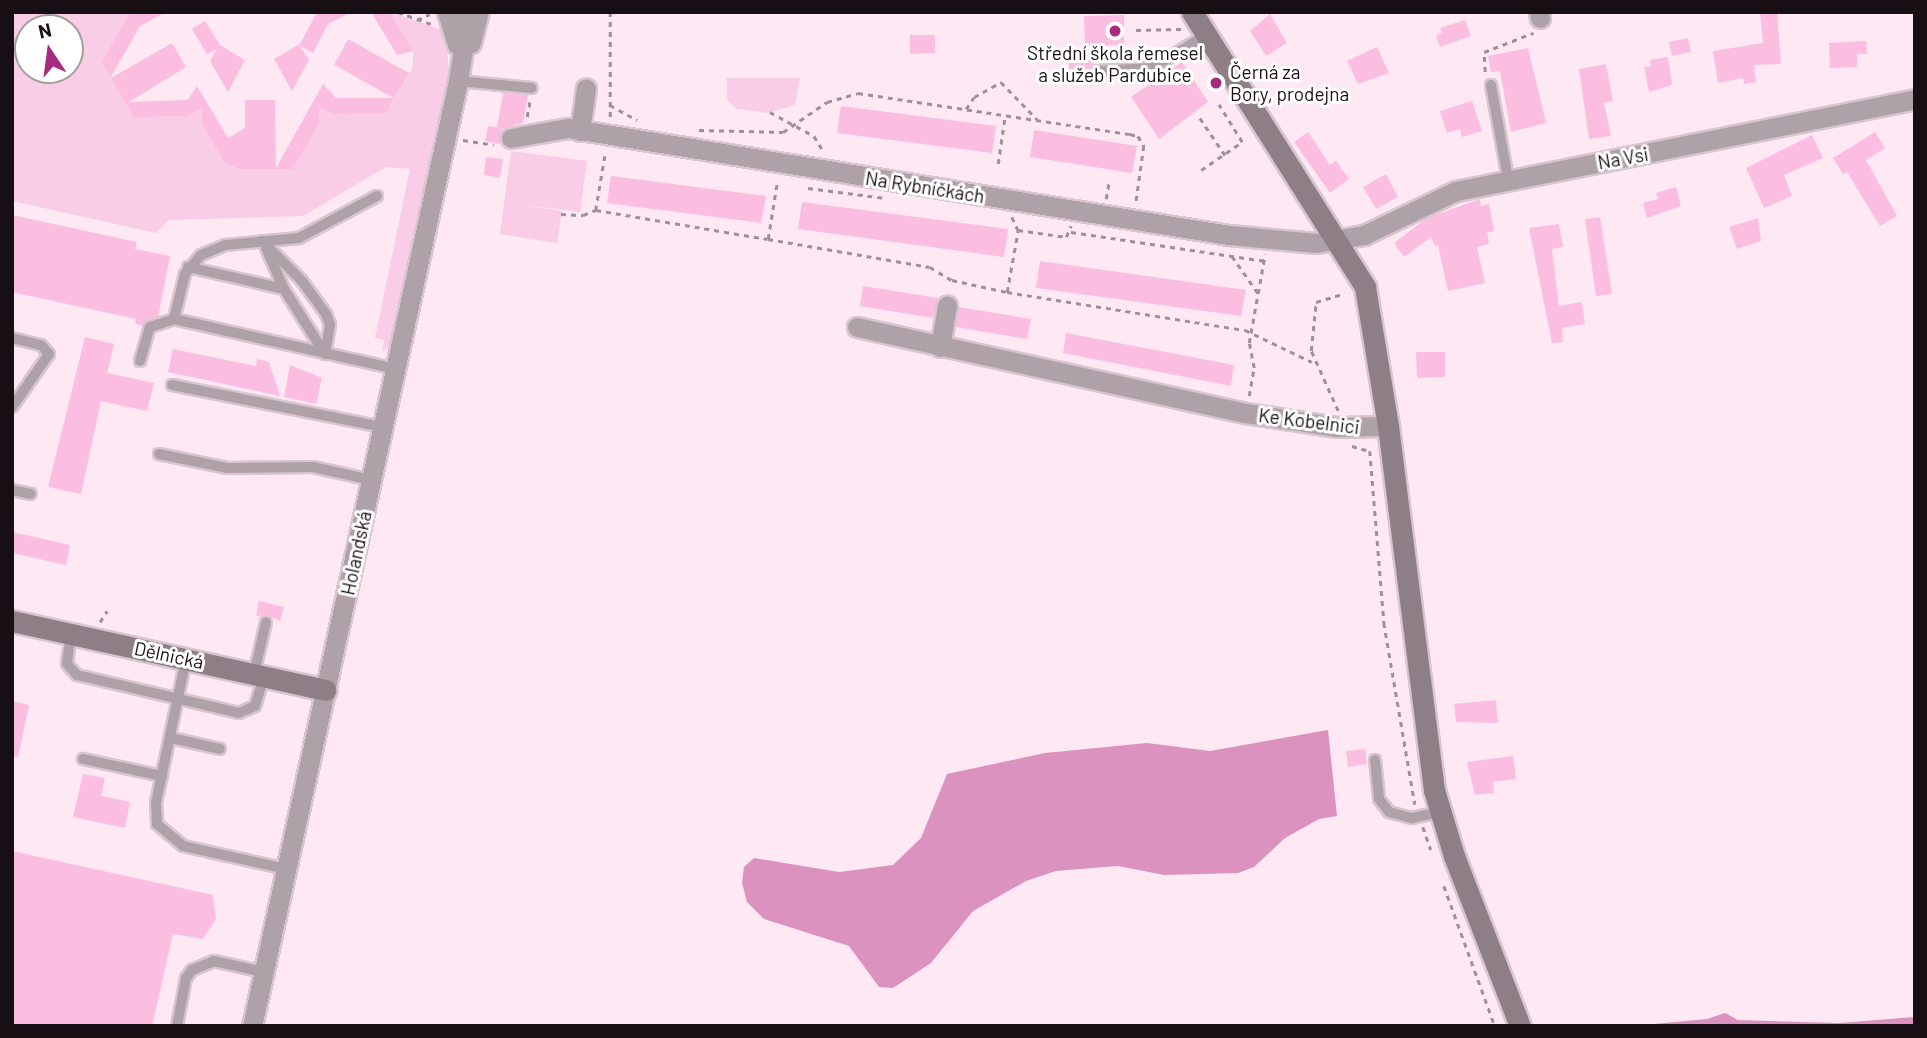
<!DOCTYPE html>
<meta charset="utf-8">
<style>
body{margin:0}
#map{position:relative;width:1927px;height:1038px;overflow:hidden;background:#fde8f3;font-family:Barlow,sans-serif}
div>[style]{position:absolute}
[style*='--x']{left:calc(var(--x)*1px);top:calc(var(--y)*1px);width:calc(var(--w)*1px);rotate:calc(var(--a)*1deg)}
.green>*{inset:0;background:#f9cde5}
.forest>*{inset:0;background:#dc92be}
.building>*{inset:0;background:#fbbee1}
.path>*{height:2.5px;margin-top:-1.25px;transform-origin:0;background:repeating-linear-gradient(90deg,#9f8f98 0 5px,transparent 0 10px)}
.roads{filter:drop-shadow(2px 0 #d8c5cf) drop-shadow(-2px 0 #d8c5cf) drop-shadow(0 2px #d8c5cf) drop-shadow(0 -2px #d8c5cf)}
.lane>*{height:10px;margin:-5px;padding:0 5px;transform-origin:5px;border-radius:5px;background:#aea2a8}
.street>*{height:19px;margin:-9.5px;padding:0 9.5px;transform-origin:9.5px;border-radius:9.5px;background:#aea2a8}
.secondary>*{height:21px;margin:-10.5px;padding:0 10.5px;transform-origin:10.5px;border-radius:10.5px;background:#8e7e86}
.dots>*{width:19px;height:19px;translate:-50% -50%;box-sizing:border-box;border:4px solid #fff;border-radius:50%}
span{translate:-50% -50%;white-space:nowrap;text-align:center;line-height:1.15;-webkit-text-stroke:6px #fff;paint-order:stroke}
.poi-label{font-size:19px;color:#170f14}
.left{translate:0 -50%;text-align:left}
.street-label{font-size:19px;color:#170f14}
.frame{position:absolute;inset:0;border:14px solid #170f14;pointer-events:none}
.north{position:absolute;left:14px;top:14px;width:70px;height:70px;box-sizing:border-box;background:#fff;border:2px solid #a29fa1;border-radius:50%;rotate:347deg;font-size:19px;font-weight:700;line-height:28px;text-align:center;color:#170f14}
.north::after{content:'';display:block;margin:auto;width:24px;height:32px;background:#a62a7e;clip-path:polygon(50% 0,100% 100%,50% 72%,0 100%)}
</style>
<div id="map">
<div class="green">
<i style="clip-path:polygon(evenodd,12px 12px,133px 12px,106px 55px,107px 70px,129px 109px,143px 116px,188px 116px,202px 108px,202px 123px,224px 162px,238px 169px,284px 169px,297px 162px,319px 107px,332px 114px,377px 113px,391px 106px,413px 66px,413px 51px,390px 12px,446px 31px,449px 78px,390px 345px,382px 352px,384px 340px,375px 338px,410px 169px,386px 167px,303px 216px,169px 220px,156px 233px,12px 201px,12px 12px,28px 28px,70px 28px,70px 70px,28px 70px,28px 28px)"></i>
<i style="clip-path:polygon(727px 78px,800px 78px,795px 105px,768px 113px,736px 109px,727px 99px)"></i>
<i style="clip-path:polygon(511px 151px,587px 161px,580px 212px,518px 204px,562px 211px,557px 243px,500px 234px)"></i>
</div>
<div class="forest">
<i style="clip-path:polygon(1328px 730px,1337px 816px,1319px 819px,1285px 838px,1254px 867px,1238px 873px,1164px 875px,1118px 866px,1056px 871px,1026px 881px,973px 911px,931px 963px,893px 988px,879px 987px,849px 946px,764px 919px,747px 902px,742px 883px,744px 867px,754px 858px,839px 872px,893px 865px,921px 838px,947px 774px,1045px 753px,1147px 743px,1210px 751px)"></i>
<i style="clip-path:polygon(1725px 1013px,1738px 1020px,1839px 1023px,1915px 1017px,1915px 1026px,1632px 1026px,1707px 1019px)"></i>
</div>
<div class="building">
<i style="clip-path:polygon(130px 12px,166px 12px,140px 26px,111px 77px,102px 62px)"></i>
<i style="clip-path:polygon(317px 12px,352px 12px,328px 24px,313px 53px,300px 46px,309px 60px,292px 91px,274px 59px,300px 44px)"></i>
<i style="clip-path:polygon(371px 12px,390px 12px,413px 51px,397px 55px)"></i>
<i style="clip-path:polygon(1760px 12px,1777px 12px,1781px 64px,1754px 65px,1756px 82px,1744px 84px,1743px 78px,1718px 83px,1713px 51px,1763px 43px)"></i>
<i style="clip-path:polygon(1270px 14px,1287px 43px,1266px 56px,1250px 31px)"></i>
<i style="clip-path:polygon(1124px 15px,1124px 45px,1085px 46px,1084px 16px)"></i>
<i style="clip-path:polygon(1465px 20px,1471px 36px,1440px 47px,1436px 35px,1442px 33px,1440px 28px)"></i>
<i style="clip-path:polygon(205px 21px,220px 45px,245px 60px,228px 92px,210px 61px,217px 49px,207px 54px,192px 29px)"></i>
<i style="clip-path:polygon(910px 35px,935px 35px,935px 53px,910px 54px)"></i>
<i style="clip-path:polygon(1688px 38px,1691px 52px,1672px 56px,1669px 42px)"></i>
<i style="clip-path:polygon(348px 39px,409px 73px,386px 113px,332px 114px,319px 107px,319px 123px,293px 169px,238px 169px,224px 162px,202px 124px,202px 108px,188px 116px,134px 117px,111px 78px,172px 43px,186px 67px,129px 102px,188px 100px,197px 86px,228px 138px,245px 128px,245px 100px,275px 100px,276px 168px,323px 84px,336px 98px,394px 98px,334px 65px)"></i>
<i style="clip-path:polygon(1866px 41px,1867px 54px,1857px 54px,1857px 67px,1830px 68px,1829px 43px)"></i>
<i style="clip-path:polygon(1377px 47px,1389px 73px,1358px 84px,1347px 61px)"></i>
<i style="clip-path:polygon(1528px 48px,1546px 123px,1511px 132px,1500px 71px,1491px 72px,1488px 56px)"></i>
<i style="clip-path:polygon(1668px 57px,1672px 85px,1649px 92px,1644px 67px,1651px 66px,1650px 60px)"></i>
<i style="clip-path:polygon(1094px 60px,1094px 80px,1069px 80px,1069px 61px)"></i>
<i style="clip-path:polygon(1182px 62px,1208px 102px,1159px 139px,1131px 97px)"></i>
<i style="clip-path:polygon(1606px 64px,1613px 101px,1604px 103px,1611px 136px,1589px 139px,1579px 69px)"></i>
<i style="clip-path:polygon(503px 93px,528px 95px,523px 123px,502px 129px,500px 144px,485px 141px,488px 126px,497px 127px)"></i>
<i style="clip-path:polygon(1472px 101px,1482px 131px,1462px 137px,1460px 129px,1447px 133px,1440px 111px)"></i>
<i style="clip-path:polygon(841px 106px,996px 126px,992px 153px,837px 133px)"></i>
<i style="clip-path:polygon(1034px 130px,1137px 146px,1132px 173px,1030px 157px)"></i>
<i style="clip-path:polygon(1308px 132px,1330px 165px,1336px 161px,1349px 179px,1330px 193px,1294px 142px)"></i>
<i style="clip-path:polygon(1875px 132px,1885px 148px,1866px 160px,1897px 216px,1880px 226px,1847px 172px,1843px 174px,1833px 158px)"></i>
<i style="clip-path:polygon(1812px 135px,1823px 158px,1784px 175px,1792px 196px,1764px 208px,1746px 168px)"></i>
<i style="clip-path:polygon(486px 157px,503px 159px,500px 178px,484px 175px)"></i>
<i style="clip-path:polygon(1386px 174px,1398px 197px,1376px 209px,1363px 187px)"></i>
<i style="clip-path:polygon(611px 176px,766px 196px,761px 223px,607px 203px)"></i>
<i style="clip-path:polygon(1676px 187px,1681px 206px,1647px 218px,1643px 203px,1658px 199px,1656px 193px)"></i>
<i style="clip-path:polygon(1480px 199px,1481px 206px,1489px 204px,1494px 231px,1487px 233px,1489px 244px,1477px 247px,1485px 283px,1448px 291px,1438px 245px,1435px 246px,1431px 237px,1404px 257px,1394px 243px,1427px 218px)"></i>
<i style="clip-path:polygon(802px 202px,1008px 229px,1004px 257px,798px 229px)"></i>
<i style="clip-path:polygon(12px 215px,137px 242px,135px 249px,170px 256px,158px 317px,143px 326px,135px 324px,136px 319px,12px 292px)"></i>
<i style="clip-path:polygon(1600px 217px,1612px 294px,1596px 296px,1585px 219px)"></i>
<i style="clip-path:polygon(1758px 218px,1761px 241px,1737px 249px,1729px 227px)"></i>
<i style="clip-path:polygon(1559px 224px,1563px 247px,1552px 249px,1559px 306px,1582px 302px,1585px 324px,1562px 328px,1563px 342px,1552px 343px,1529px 228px)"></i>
<i style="clip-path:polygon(1040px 261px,1246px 290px,1241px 316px,1036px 288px)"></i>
<i style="clip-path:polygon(863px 286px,938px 298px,933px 318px,860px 306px)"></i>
<i style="clip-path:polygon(959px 307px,1031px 319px,1027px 339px,956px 327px)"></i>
<i style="clip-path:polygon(1066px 333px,1234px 365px,1231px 386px,1063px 353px)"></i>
<i style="clip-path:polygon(85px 337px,114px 344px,107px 373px,154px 383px,147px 411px,101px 401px,81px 494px,48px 487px)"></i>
<i style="clip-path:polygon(173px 349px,256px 366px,257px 359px,269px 362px,280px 396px,168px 372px)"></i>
<i style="clip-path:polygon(1416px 352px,1445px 352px,1445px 377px,1417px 378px)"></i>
<i style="clip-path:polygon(290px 365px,322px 378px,316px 404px,284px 397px)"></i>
<i style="clip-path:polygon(12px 532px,70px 545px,66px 565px,12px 553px)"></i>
<i style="clip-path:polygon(259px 601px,284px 607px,280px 621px,268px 615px,256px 616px)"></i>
<i style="clip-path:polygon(1496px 700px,1498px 723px,1456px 722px,1454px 704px)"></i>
<i style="clip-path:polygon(12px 701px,29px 705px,18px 757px,12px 756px)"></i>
<i style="clip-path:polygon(1365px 749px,1367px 764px,1348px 767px,1346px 751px)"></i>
<i style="clip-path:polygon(1513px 756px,1516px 779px,1493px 782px,1494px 793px,1475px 795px,1467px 762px)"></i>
<i style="clip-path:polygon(83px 774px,105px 778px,101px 796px,130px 802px,125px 828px,73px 817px)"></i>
<i style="clip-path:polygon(12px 851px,213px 895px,216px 919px,203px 939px,173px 934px,152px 1026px,12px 1026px)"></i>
</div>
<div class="path">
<i style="--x:398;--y:12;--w:35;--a:20"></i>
<i style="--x:417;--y:20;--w:14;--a:-25"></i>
<i style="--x:1136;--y:30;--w:46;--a:-1.2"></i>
<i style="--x:1485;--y:72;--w:20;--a:-93"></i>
<i style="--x:1484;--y:52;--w:53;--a:-21.2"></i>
<i style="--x:610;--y:105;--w:31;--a:29"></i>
<i style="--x:966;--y:109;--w:14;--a:-56"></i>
<i style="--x:974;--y:97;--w:31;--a:-29"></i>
<i style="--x:1001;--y:82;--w:52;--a:45.8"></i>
<i style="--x:770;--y:112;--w:50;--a:28.6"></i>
<i style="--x:814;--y:136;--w:15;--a:58"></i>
<i style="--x:527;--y:117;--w:17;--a:-80"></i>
<i style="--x:610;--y:117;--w:105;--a:-90"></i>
<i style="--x:1200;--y:118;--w:45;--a:56"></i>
<i style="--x:699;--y:130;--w:84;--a:1.4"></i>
<i style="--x:783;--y:132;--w:53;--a:-34.3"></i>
<i style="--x:827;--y:102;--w:32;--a:-16"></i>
<i style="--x:858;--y:93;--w:275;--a:8.6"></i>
<i style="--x:1130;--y:134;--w:8;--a:14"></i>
<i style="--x:1138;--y:136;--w:12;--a:59"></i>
<i style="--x:1144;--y:146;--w:58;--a:98"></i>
<i style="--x:463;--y:140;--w:31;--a:9"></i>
<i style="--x:605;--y:156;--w:55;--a:99.5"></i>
<i style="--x:596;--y:210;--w:174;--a:9.6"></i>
<i style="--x:768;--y:239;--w:57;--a:-80.9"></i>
<i style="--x:998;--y:164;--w:49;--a:-81.9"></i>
<i style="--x:1201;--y:170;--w:50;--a:-34.3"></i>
<i style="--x:1242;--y:142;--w:44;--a:-121.9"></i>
<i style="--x:808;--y:188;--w:78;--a:7.4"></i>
<i style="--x:1106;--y:199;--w:17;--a:-80"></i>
<i style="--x:561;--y:214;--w:22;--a:3"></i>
<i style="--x:583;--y:215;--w:14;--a:-21"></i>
<i style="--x:1012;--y:217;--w:14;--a:65"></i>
<i style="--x:1071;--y:232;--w:195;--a:8.5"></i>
<i style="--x:768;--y:239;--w:164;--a:9.8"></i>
<i style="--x:930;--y:267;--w:26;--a:31"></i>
<i style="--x:952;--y:280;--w:56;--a:12.3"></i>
<i style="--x:1007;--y:292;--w:63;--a:-79.9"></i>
<i style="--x:1018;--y:230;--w:49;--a:8.3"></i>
<i style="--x:1066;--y:237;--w:12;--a:-66"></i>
<i style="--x:1232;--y:256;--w:45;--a:54.9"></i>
<i style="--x:1007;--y:292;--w:241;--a:9.1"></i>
<i style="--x:1245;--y:330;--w:74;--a:25.5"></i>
<i style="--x:1249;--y:396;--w:28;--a:-80"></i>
<i style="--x:1254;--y:368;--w:25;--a:-101"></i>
<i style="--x:1249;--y:343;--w:90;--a:-79.8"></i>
<i style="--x:1338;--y:411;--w:66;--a:-114.2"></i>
<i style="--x:1311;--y:351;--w:49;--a:-84.2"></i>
<i style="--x:1316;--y:302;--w:30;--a:-17"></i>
<i style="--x:1352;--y:446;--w:19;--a:16"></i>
<i style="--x:1370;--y:451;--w:173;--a:85.3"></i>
<i style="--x:1384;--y:623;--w:184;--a:80.3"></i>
<i style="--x:100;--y:622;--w:13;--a:-58"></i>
<i style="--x:1423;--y:827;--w:24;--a:71"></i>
<i style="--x:1444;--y:886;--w:149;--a:70"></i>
</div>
<div class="roads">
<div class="lane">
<i style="--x:1098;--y:71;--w:54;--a:-3.2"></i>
<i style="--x:1152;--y:68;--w:63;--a:-31.4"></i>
<i style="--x:458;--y:81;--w:74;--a:5.4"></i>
<i style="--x:1491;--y:85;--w:96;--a:79.7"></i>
<i style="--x:377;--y:196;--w:89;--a:151.7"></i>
<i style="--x:299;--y:238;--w:74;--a:174.6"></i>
<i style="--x:225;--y:245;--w:26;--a:157"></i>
<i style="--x:201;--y:255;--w:25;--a:130"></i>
<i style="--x:185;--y:274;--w:46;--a:103.7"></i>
<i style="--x:174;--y:319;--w:227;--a:12.7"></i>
<i style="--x:262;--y:241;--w:57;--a:45"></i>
<i style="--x:302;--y:281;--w:41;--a:54"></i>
<i style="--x:326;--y:314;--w:12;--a:70"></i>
<i style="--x:330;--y:325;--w:29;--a:100"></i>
<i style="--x:266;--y:248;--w:45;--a:66.3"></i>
<i style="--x:284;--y:289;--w:77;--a:57.8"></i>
<i style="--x:188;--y:267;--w:98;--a:12.9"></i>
<i style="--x:12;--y:338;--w:30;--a:14"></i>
<i style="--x:41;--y:345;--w:12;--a:48"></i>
<i style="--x:49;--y:354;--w:65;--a:124.9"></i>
<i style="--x:140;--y:361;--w:35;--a:-74"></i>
<i style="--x:150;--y:327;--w:25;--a:-18"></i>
<i style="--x:172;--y:385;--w:215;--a:11.3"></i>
<i style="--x:159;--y:454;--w:69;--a:11.6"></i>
<i style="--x:227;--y:468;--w:86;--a:-0.7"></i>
<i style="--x:313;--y:467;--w:59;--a:12.6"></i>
<i style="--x:12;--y:490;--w:19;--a:12"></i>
<i style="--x:71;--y:634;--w:30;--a:98"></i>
<i style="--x:67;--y:664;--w:15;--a:48"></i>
<i style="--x:77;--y:675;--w:166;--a:13.2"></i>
<i style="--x:239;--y:713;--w:17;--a:-24"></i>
<i style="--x:255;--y:706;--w:30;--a:-73"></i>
<i style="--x:186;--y:659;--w:147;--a:101.8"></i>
<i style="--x:156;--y:803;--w:21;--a:87"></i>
<i style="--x:157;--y:824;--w:34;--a:40"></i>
<i style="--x:183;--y:846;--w:106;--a:12.6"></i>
<i style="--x:254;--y:674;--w:53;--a:-77"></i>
<i style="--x:171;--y:738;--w:50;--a:12.7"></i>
<i style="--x:83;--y:759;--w:81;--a:12.1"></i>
<i style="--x:1375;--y:760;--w:39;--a:84"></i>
<i style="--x:1379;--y:799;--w:16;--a:52"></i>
<i style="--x:1389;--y:812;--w:24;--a:15"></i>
<i style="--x:1412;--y:818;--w:29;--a:-12"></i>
<i style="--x:177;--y:1026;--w:49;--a:-79.4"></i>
<i style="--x:186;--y:978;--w:10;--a:-53"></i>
<i style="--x:192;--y:970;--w:24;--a:-22"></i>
<i style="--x:214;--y:961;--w:50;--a:12.7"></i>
</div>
<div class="street">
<i style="--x:447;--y:12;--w:34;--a:73"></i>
<i style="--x:1539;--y:12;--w:6;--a:81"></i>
<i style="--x:471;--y:43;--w:32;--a:-76"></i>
<i style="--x:580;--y:131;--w:43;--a:-82.1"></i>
<i style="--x:511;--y:138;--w:58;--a:-10"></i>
<i style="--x:568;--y:128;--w:670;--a:9.2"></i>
<i style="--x:1229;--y:235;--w:87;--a:5.3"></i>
<i style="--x:1316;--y:243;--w:49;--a:-9.5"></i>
<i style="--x:1364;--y:235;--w:102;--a:-25.6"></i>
<i style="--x:1456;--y:191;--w:468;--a:-11.3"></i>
<i style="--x:857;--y:327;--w:398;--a:12.5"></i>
<i style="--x:1246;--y:413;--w:91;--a:8.8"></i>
<i style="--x:1336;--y:427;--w:52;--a:-1.1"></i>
<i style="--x:940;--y:347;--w:42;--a:-80.3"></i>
<i style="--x:252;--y:1026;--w:967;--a:-77.7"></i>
<i style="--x:458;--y:81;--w:45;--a:-81"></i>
<i style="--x:465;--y:37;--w:25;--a:-95"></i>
</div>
<div class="secondary">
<i style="--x:1192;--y:12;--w:325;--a:57.8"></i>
<i style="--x:1365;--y:287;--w:141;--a:80.6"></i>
<i style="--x:1388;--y:426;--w:367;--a:82.8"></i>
<i style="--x:1434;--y:790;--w:69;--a:73.1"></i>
<i style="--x:1454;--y:856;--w:182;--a:68.8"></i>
<i style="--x:12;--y:621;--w:321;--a:12.4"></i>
</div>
</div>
<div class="dots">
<i style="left:1115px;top:31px;background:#a62a7e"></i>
<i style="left:1216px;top:83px;background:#a62a7e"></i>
</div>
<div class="poi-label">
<span style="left:1115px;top:64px">Střední škola řemesel<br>a služeb Pardubice</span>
<span class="left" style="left:1230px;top:83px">Černá za<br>Bory, prodejna</span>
</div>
<div class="street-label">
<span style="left:1623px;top:158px;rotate:-10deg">Na Vsi</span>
<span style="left:925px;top:187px;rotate:9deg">Na Rybníčkách</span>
<span style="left:1309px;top:421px;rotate:7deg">Ke Kobelnici</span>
<span style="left:356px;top:553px;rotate:-78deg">Holandská</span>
<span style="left:169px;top:655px;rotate:12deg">Dělnická</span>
</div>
<div class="frame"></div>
<div class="north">N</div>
</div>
